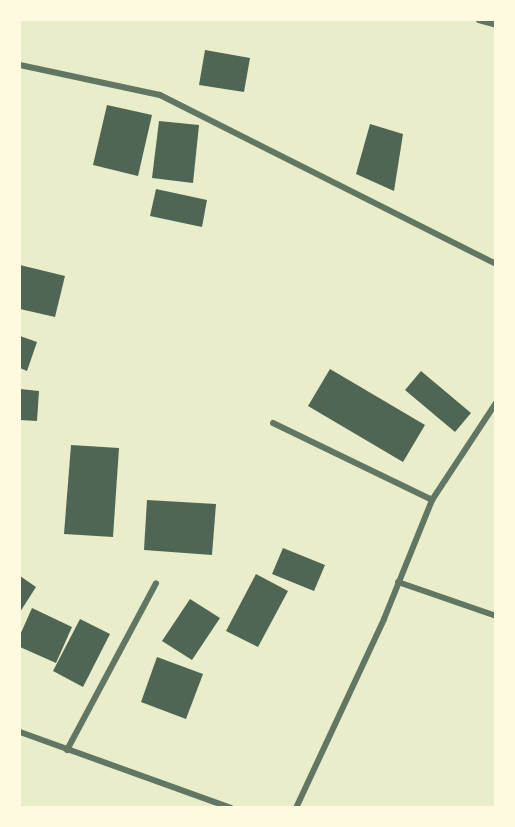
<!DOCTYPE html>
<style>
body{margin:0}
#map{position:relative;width:515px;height:827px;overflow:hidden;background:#e9edc9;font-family:Commissioner,sans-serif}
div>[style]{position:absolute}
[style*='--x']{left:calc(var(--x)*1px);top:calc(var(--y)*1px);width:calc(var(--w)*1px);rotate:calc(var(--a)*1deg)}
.building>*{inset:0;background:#4f6655}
.minor>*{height:6px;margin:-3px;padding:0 3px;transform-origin:3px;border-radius:3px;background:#617663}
span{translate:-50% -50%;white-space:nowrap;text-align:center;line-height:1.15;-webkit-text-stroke:4.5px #fefae0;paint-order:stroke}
.frame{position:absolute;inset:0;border:21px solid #fefae0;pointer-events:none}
</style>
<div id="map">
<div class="building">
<i style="clip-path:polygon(205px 50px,250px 58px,244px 92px,199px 85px)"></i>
<i style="clip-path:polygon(107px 105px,152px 115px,138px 176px,93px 165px)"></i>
<i style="clip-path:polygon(159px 121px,199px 125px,193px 183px,152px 178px)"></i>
<i style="clip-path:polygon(370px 124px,403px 134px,394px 191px,356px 174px)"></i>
<i style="clip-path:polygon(156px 189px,207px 200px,202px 227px,150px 216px)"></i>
<i style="clip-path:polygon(20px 265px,65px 276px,55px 317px,20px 309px)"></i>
<i style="clip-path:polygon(20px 336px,37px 342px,27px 371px,20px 368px)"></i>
<i style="clip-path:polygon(330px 369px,425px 425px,403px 462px,308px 406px)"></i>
<i style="clip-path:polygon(421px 371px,471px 413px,455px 432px,405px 390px)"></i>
<i style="clip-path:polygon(20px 389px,39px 391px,37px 421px,20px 420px)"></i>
<i style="clip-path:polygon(71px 445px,119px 448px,113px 537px,64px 534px)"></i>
<i style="clip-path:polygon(147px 500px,216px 504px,212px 555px,144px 550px)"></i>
<i style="clip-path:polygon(283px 548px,325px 565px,314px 591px,272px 574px)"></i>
<i style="clip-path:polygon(256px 574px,288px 591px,258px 647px,226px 631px)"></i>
<i style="clip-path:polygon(20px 576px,36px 587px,20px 612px)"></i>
<i style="clip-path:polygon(190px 599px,220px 618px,192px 660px,162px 641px)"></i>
<i style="clip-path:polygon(32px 608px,72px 627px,56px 663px,20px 647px,20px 635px)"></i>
<i style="clip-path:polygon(80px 619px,110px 634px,83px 687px,53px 671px)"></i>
<i style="clip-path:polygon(157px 657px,203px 674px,186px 719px,141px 702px)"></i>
</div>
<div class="minor">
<i style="--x:479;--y:20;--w:18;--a:16"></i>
<i style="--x:20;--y:65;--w:143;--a:12.1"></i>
<i style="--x:160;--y:95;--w:376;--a:26.7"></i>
<i style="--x:273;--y:423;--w:177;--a:25.8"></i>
<i style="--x:398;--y:582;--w:104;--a:19.1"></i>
<i style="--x:20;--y:732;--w:224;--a:19.8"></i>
<i style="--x:67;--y:750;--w:189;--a:-61.9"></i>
<i style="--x:296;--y:808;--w:208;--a:-65"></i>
<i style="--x:384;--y:619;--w:128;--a:-68"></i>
<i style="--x:432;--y:500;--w:116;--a:-56.6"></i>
</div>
<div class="frame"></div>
</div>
